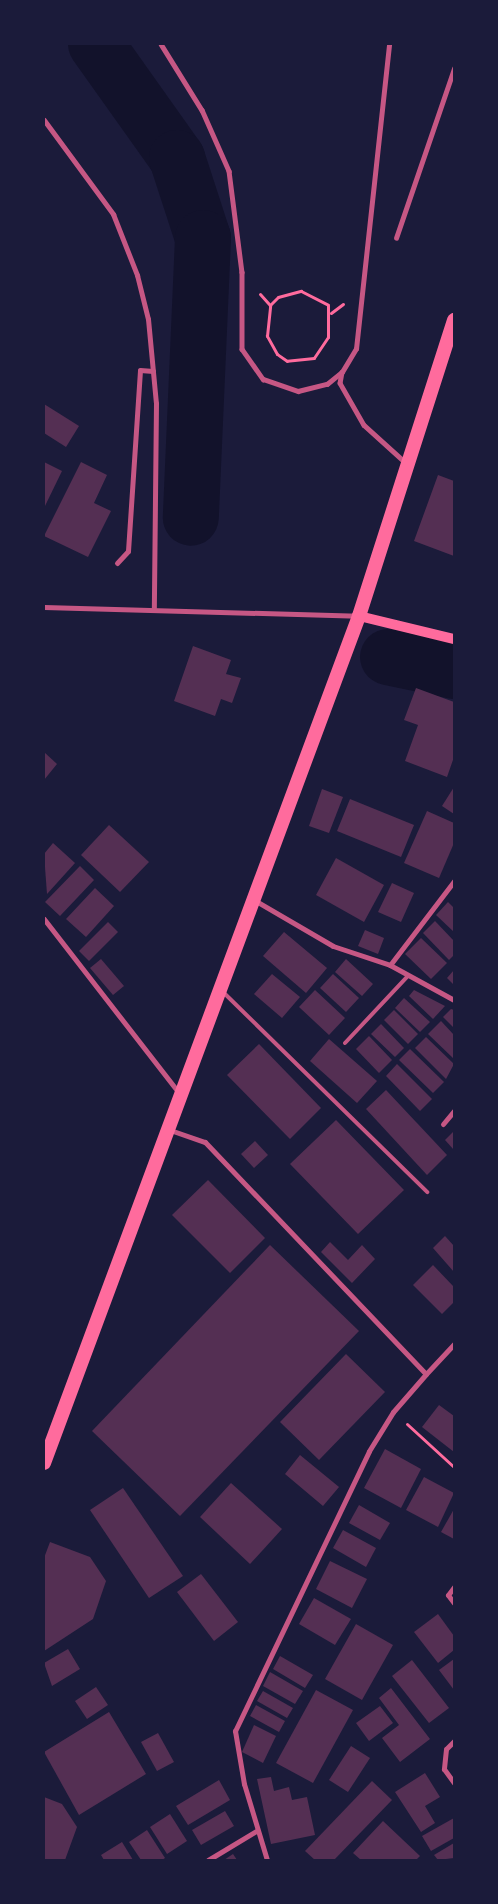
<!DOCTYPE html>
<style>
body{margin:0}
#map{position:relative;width:498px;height:1904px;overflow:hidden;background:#1b1b3a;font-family:Rubik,sans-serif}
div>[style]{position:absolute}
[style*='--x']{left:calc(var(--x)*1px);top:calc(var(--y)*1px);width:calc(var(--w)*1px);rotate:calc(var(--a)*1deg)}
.river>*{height:56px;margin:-28px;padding:0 28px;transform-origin:28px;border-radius:28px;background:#12122b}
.building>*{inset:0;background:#542f53}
.path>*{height:3px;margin:-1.5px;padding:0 1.5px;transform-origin:1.5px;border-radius:1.5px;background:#ff6b9d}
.service>*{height:4px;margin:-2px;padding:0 2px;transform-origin:2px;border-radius:2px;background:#c65784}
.pedestrian>*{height:4.5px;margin:-2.25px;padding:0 2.25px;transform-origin:2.25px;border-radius:2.25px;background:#c65784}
.minor>*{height:5px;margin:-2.5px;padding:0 2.5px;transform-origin:2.5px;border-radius:2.5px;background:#c65784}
.secondary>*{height:10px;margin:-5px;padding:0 5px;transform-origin:5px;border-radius:5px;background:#ff6b9d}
.trunk>*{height:14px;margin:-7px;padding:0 7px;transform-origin:7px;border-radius:7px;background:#ff6b9d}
span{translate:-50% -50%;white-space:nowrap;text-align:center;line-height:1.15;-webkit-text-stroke:4px #1b1b3a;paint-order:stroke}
.frame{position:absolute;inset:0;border:45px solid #1b1b3a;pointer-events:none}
</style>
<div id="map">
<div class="river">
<i style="--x:96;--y:44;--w:140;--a:54.6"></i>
<i style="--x:177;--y:158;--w:84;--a:72"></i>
<i style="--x:203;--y:238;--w:280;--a:92.5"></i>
<i style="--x:388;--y:657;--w:67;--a:12"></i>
</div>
<div class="building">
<i style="clip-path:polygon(44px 404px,79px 426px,66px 447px,44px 433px)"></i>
<i style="clip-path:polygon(44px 462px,62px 471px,44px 508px)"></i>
<i style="clip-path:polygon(81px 462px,107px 475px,94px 503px,111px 511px,88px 557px,44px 536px)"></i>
<i style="clip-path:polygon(438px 475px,454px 481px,454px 556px,414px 541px)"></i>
<i style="clip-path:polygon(193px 646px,231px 660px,226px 674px,241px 678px,232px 703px,221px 699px,215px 716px,174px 701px)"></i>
<i style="clip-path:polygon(416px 688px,454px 702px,454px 757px,447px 777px,405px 761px,418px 725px,404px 720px)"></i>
<i style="clip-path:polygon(44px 752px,57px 764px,44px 780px)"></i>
<i style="clip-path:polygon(454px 787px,454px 814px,442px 806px)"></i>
<i style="clip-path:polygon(322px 789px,343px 797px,329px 833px,309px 826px)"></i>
<i style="clip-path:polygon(350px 799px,414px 825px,401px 857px,337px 831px)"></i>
<i style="clip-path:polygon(427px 811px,454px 823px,454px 843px,439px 878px,404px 863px)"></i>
<i style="clip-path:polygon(109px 825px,149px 862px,120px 892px,81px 855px)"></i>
<i style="clip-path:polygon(53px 843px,75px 863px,47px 894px,44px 854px)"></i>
<i style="clip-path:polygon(336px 858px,384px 885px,364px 922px,316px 895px)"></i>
<i style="clip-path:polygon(80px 866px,94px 880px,60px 916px,45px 902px)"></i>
<i style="clip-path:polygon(392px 883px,414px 893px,401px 922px,378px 912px)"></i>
<i style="clip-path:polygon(95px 888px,114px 906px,86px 937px,66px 919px)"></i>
<i style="clip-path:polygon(448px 902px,454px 908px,454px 932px,436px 915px)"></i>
<i style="clip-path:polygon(435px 921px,454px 941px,454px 955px,449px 960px,423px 933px)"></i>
<i style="clip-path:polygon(108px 922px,118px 932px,89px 961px,79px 951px)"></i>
<i style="clip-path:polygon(365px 930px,384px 938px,378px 954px,358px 946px)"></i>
<i style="clip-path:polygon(284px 932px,327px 968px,306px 993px,263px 956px)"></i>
<i style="clip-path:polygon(421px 938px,447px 963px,431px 979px,405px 954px)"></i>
<i style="clip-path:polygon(101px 959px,124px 986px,113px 995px,90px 968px)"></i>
<i style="clip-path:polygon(346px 959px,373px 984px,362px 996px,335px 972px)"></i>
<i style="clip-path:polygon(454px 970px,454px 985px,447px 978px)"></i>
<i style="clip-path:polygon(272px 974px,300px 997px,282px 1018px,254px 994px)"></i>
<i style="clip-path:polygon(333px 974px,359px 998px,346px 1012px,320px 988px)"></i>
<i style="clip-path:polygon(315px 990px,345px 1018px,329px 1035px,299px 1007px)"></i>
<i style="clip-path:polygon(414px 990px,445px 1006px,433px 1019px,409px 996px)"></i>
<i style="clip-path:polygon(404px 998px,430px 1022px,420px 1032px,395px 1008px)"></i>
<i style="clip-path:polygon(451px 1009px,454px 1010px,454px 1028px,443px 1017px)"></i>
<i style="clip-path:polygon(394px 1010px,418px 1034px,408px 1044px,384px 1020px)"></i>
<i style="clip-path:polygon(441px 1021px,454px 1035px,454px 1059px,428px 1034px)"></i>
<i style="clip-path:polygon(381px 1024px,404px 1048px,395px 1057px,371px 1034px)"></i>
<i style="clip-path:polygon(369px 1036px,392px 1060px,379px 1073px,356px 1049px)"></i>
<i style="clip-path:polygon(426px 1037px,454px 1064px,446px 1079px,415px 1048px)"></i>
<i style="clip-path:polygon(329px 1039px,377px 1081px,357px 1103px,310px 1061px)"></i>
<i style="clip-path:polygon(259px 1044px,321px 1108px,290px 1139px,227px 1075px)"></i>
<i style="clip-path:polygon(410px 1049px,444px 1082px,433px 1093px,399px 1060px)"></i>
<i style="clip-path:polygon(397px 1064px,432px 1099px,420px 1111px,386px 1076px)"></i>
<i style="clip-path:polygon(386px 1090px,447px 1155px,427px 1175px,366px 1109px)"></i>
<i style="clip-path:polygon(336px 1120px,404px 1190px,358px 1234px,290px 1164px)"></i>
<i style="clip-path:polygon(454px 1131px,454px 1150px,445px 1140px)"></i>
<i style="clip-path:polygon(255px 1141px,268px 1155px,254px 1168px,241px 1154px)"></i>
<i style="clip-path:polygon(208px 1180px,265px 1238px,230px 1273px,172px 1215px)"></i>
<i style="clip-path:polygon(445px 1236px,454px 1246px,454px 1272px,433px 1248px)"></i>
<i style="clip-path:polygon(330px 1242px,348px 1260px,362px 1245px,375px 1259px,352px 1283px,321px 1252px)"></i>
<i style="clip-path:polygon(270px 1245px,359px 1331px,180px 1516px,92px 1431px)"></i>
<i style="clip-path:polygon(433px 1265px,454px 1287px,454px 1302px,442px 1314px,413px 1285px)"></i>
<i style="clip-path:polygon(346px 1354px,385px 1392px,319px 1460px,280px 1422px)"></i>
<i style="clip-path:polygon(439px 1405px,454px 1416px,454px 1452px,422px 1427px)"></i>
<i style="clip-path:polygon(385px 1449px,421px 1469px,401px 1508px,364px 1488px)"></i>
<i style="clip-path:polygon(300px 1455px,339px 1487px,323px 1506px,285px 1474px)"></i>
<i style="clip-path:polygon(424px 1477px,454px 1493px,438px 1527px,406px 1510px)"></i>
<i style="clip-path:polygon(231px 1483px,282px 1529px,250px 1564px,200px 1517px)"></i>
<i style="clip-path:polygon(123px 1488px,183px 1576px,149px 1598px,90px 1510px)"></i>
<i style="clip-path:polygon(359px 1505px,390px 1523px,380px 1540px,349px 1523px)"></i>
<i style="clip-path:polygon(454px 1509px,454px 1539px,441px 1532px)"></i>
<i style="clip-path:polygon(343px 1530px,376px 1548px,366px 1567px,333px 1548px)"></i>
<i style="clip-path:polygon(50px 1542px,90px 1557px,106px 1581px,93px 1619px,44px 1651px,44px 1558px)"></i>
<i style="clip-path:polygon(330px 1561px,367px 1579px,352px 1608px,316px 1589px)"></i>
<i style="clip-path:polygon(201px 1574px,238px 1622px,214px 1641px,177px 1592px)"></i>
<i style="clip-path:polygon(314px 1598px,351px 1619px,335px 1645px,299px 1624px)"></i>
<i style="clip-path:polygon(438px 1614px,454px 1636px,454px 1650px,438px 1663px,414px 1632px)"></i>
<i style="clip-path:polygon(356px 1624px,393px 1645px,362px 1700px,325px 1679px)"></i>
<i style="clip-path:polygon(68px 1649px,80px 1669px,52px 1686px,44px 1663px)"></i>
<i style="clip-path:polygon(280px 1656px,313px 1675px,305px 1688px,273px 1669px)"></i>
<i style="clip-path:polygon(454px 1659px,454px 1690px,439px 1670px)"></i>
<i style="clip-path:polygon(412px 1660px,449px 1708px,429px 1723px,392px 1676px)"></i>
<i style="clip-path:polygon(270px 1672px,303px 1691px,295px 1704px,263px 1686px)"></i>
<i style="clip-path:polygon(96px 1687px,108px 1705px,87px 1719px,75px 1701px)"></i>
<i style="clip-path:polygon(391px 1688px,430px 1739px,400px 1762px,382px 1738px,399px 1725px,379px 1698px)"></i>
<i style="clip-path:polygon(316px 1690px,353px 1710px,313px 1783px,276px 1763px)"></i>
<i style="clip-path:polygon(263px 1691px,293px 1708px,287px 1718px,257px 1701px)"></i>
<i style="clip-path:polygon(256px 1705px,285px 1721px,279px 1732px,250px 1716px)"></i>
<i style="clip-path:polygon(380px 1706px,393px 1723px,369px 1741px,356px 1723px)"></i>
<i style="clip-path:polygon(109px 1712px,146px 1774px,79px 1815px,44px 1752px)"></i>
<i style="clip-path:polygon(254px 1725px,276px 1736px,263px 1763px,242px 1752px)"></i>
<i style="clip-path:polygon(158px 1733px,174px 1762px,157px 1771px,141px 1742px)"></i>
<i style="clip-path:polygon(351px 1746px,370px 1758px,348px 1792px,329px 1780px)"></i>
<i style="clip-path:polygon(425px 1773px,440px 1797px,425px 1806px,435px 1823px,421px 1832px,395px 1792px)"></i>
<i style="clip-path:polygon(271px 1777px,274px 1791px,289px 1787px,292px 1800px,307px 1797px,315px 1835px,271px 1844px,257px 1779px)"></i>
<i style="clip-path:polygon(219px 1780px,230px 1800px,188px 1825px,176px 1806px)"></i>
<i style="clip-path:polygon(372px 1781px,392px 1800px,334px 1860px,315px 1860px,305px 1851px)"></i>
<i style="clip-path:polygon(44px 1797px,62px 1804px,77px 1827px,65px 1860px,44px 1860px)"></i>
<i style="clip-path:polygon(225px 1811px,234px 1826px,201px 1845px,192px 1830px)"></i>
<i style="clip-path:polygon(170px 1814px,187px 1841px,167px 1854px,150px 1827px)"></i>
<i style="clip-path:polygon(454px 1818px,454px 1838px,431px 1851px,422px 1836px)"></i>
<i style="clip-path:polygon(383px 1821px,420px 1856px,416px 1860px,361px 1860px,353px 1853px)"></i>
<i style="clip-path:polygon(147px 1830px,165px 1858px,162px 1860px,141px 1860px,129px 1842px)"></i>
<i style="clip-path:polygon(122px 1842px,133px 1860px,104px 1860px,101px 1855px)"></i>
<i style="clip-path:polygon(454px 1843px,454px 1858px,438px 1860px,434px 1855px)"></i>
<i style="clip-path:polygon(233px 1854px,237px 1860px,224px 1860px)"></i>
</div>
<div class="path">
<i style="--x:301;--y:291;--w:30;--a:27"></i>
<i style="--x:328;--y:305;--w:32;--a:90"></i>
<i style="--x:328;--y:337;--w:25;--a:124"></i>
<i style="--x:314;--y:358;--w:27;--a:174"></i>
<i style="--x:287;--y:361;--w:12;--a:-145"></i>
<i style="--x:277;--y:354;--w:21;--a:-119"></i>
<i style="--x:267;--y:336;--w:31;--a:-84"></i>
<i style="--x:270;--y:305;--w:11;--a:-45"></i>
<i style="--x:278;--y:297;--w:24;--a:-15"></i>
<i style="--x:260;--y:294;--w:15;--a:48"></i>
<i style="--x:331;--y:313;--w:15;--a:-37"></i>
<i style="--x:407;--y:1424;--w:64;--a:42.5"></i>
</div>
<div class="service">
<i style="--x:223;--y:992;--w:286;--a:44.4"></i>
<i style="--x:345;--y:1043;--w:92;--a:-46.8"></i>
</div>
<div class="pedestrian">
<i style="--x:161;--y:44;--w:78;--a:58.2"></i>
<i style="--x:202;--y:110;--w:67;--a:66.1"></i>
<i style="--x:229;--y:171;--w:102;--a:82.7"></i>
<i style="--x:242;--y:272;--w:77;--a:90"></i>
<i style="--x:242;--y:349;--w:37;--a:55"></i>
<i style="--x:263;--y:379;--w:37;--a:19"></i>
<i style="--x:298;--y:391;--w:30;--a:-14"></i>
<i style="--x:327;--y:384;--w:19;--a:-39"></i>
<i style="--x:342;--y:372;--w:27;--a:-59"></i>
<i style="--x:356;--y:349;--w:307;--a:-83.8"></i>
<i style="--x:396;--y:238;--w:179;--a:-71.1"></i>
<i style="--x:342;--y:372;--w:11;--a:100"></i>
<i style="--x:340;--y:383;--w:48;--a:60.3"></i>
<i style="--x:364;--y:425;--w:55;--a:42.1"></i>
</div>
<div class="minor">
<i style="--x:44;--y:120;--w:117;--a:53.7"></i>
<i style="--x:113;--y:214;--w:66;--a:68.5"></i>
<i style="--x:137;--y:275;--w:45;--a:76"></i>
<i style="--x:148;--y:319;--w:84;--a:84.6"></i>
<i style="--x:156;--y:403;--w:205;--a:90.6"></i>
<i style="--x:117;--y:563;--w:16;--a:-47"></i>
<i style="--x:128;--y:551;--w:181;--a:-86.2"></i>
<i style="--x:140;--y:370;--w:13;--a:4"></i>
<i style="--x:44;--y:607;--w:314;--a:1.6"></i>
<i style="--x:254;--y:900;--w:91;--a:30.2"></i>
<i style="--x:333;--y:946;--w:60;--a:18.4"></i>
<i style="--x:390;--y:965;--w:73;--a:28.7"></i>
<i style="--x:44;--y:919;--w:220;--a:52.2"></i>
<i style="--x:390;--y:965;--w:106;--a:-52.7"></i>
<i style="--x:443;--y:1124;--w:17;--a:-50"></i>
<i style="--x:170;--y:1130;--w:37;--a:19"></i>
<i style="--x:205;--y:1142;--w:320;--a:46.4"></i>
<i style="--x:426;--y:1374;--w:41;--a:-47"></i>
<i style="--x:454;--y:1587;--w:10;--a:127"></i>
<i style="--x:448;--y:1595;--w:10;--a:53"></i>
<i style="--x:454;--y:1741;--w:11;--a:135"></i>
<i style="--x:446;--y:1749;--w:20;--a:96"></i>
<i style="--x:444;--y:1769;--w:17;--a:54"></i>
<i style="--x:208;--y:1860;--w:56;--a:-31.1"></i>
<i style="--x:267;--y:1860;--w:79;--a:-106.8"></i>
<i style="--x:244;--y:1784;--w:54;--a:-99.6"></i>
<i style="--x:235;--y:1731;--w:310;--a:-64.4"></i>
<i style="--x:369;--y:1451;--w:46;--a:-58.4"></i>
<i style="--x:393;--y:1412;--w:50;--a:-49"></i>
</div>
<div class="secondary">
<i style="--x:359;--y:616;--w:98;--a:13.6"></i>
</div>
<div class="trunk">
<i style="--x:44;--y:1463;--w:904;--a:-69.6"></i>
<i style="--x:359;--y:616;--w:311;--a:-72.2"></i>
</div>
<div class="frame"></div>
</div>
